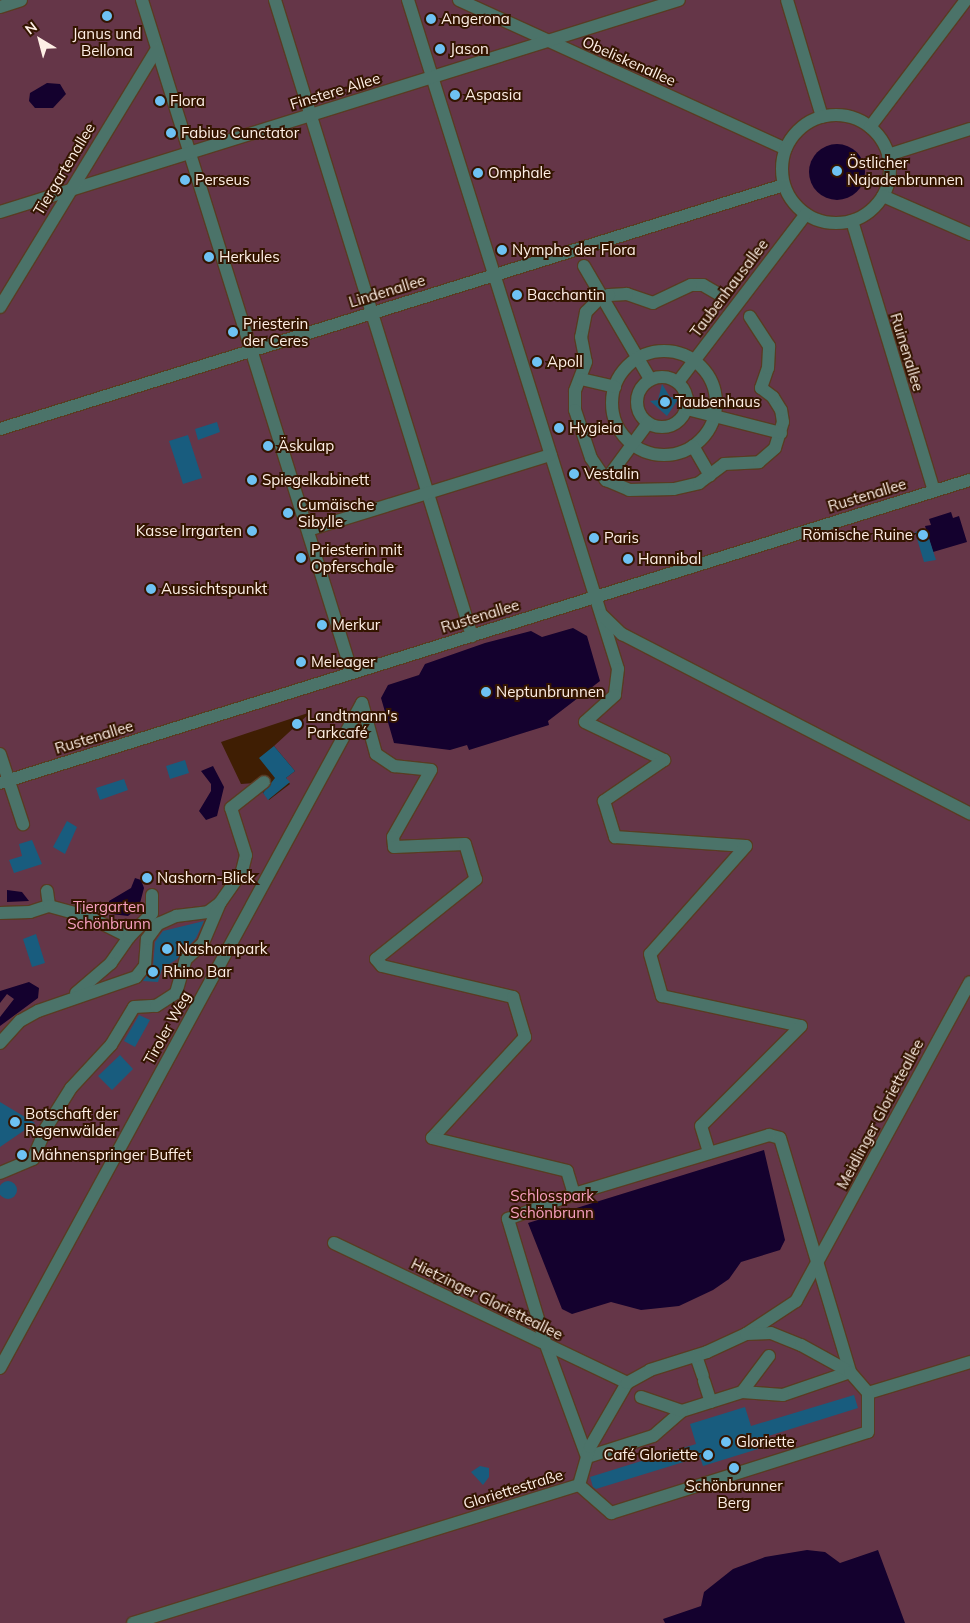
<!DOCTYPE html>
<meta charset="utf-8">
<style>
body{margin:0}
#map{position:relative;width:970px;height:1623px;overflow:hidden;background:#3f1e03;font-family:Mulish,sans-serif}
div>[style]{position:absolute}
[style*='--x']{left:calc(var(--x)*1px);top:calc(var(--y)*1px);width:calc(var(--w)*1px);rotate:calc(var(--a)*1deg)}
.green>*{inset:0;background:#653648}
.water>*{inset:0;background:#14012e}
.round{border-radius:50%}
.building>*{inset:0;background:#185c7e}
.roads{filter:drop-shadow(1px 0 #5a3b23) drop-shadow(-1px 0 #5a3b23) drop-shadow(0 1px #5a3b23) drop-shadow(0 -1px #5a3b23)}
.street>*{height:12px;margin:-6px;padding:0 6px;transform-origin:6px;border-radius:6px;background:#4b7369}
.street>.ring{margin:-6px;padding:0;box-sizing:content-box;background:none;border:12px solid #4b7369;border-radius:50%}
.dots>*{width:14px;height:14px;translate:-50% -50%;box-sizing:border-box;border:2px solid #341500;border-radius:50%}
span{translate:-50% -50%;white-space:nowrap;text-align:center;line-height:1.15;-webkit-text-stroke:4px #341500;paint-order:stroke}
.poi-label{font-size:15px;color:#feefe5}
.left{translate:0 -50%;text-align:left}
.right{translate:-100% -50%;text-align:right}
.street-label{font-size:15px;color:#feefe5}
.park-label{font-size:15px;color:#f7a0c0}
.north{position:absolute;left:15px;top:15px;width:50px;height:50px;-webkit-text-stroke:4px #341500;paint-order:stroke;rotate:323deg;font-size:14px;font-weight:700;line-height:20px;text-align:center;color:#feefe5}
.north::after{content:'';display:block;margin:auto;width:18px;height:22px;background:#feefe5;clip-path:polygon(50% 0,100% 100%,50% 72%,0 100%)}
</style>
<div id="map">
<div class="green">
<i style="clip-path:polygon(evenodd,0 0,970px 0,970px 1623px,0 1623px,0 0,311px 712px,274px 746px,295px 771px,286px 778px,290px 784px,269px 800px,255px 783px,241px 784px,221px 742px,311px 712px)"></i>
</div>
<div class="water">
<i style="clip-path:polygon(47px 83px,60px 84px,66px 94px,53px 108px,35px 108px,29px 101px,30px 93px)"></i>
<i class="round" style="left:809px;top:144px;width:56px;height:56px"></i>
<i style="clip-path:polygon(951px 512px,953px 518px,959px 516px,967px 542px,933px 552px,925px 526px,931px 525px,929px 519px)"></i>
<i style="clip-path:polygon(573px 628px,587px 636px,600px 681px,548px 721px,549px 725px,469px 750px,467px 745px,450px 750px,394px 743px,381px 698px,388px 685px,419px 675px,425px 664px,485px 643px,531px 631px,542px 637px)"></i>
<i style="clip-path:polygon(213px 766px,224px 787px,217px 816px,206px 820px,199px 811px,211px 791px,211px 784px,201px 771px)"></i>
<i style="clip-path:polygon(135px 878px,141px 880px,144px 888px,139px 907px,128px 916px,111px 914px,109px 901px,131px 888px)"></i>
<i style="clip-path:polygon(7px 890px,22px 892px,29px 901px,7px 902px)"></i>
<i style="clip-path:polygon(29px 982px,39px 988px,38px 998px,0 1026px,0 1017px,14px 999px,7px 994px,0 1003px,0 991px)"></i>
<i style="clip-path:polygon(764px 1150px,785px 1240px,780px 1250px,741px 1262px,729px 1279px,713px 1290px,679px 1306px,641px 1310px,611px 1302px,572px 1314px,562px 1309px,528px 1223px)"></i>
<i style="clip-path:polygon(807px 1550px,825px 1552px,840px 1563px,878px 1550px,905px 1623px,665px 1623px,663px 1619px,701px 1606px,704px 1592px,733px 1569px,765px 1557px)"></i>
</div>
<div class="building">
<i style="clip-path:polygon(662px 384px,670px 397px,679px 398px,667px 416px,650px 401px,658px 400px)"></i>
<i style="clip-path:polygon(217px 422px,220px 432px,198px 440px,195px 429px)"></i>
<i style="clip-path:polygon(188px 435px,202px 478px,183px 484px,169px 441px)"></i>
<i style="clip-path:polygon(926px 529px,936px 560px,924px 562px,915px 532px)"></i>
<i style="clip-path:polygon(274px 746px,295px 771px,286px 778px,290px 782px,268px 800px,263px 793px,275px 778px,259px 758px)"></i>
<i style="clip-path:polygon(185px 760px,189px 773px,170px 779px,166px 766px)"></i>
<i style="clip-path:polygon(124px 779px,128px 790px,100px 800px,96px 788px)"></i>
<i style="clip-path:polygon(67px 821px,77px 827px,65px 854px,53px 847px)"></i>
<i style="clip-path:polygon(32px 840px,42px 864px,14px 873px,9px 860px,22px 856px,19px 844px)"></i>
<i style="clip-path:polygon(204px 921px,196px 938px,177px 959px,162px 969px,158px 982px,143px 981px,153px 967px,155px 942px,163px 931px)"></i>
<i style="clip-path:polygon(36px 934px,45px 963px,32px 967px,23px 939px)"></i>
<i style="clip-path:polygon(139px 1015px,150px 1020px,135px 1047px,124px 1041px)"></i>
<i style="clip-path:polygon(120px 1055px,133px 1069px,112px 1090px,98px 1076px)"></i>
<i style="clip-path:polygon(0 1102px,35px 1123px,0 1147px)"></i>
<i class="round" style="left:-1px;top:1181px;width:18px;height:18px"></i>
<i style="clip-path:polygon(854px 1395px,858px 1408px,756px 1440px,758px 1449px,703px 1466px,700px 1457px,596px 1489px,593px 1487px,590px 1477px,696px 1444px,690px 1424px,745px 1407px,751px 1426px)"></i>
<i style="clip-path:polygon(480px 1466px,489px 1468px,489px 1477px,483px 1485px,471px 1472px)"></i>
</div>
<div class="roads">
<div class="street">
<i style="--x:142;--y:0;--w:705;--a:72.67"></i>
<i style="--x:275;--y:0;--w:666;--a:72.79"></i>
<i style="--x:408;--y:0;--w:701;--a:72.57"></i>
<i style="--x:618;--y:669;--w:26;--a:97"></i>
<i style="--x:615;--y:695;--w:40;--a:138"></i>
<i style="--x:585;--y:722;--w:88;--a:25.7"></i>
<i style="--x:664;--y:760;--w:73;--a:145.7"></i>
<i style="--x:604;--y:801;--w:38;--a:73"></i>
<i style="--x:615;--y:837;--w:131;--a:3.9"></i>
<i style="--x:746;--y:846;--w:144;--a:131.6"></i>
<i style="--x:650;--y:954;--w:44;--a:74.1"></i>
<i style="--x:662;--y:996;--w:142;--a:12.2"></i>
<i style="--x:801;--y:1026;--w:141;--a:135"></i>
<i style="--x:701;--y:1126;--w:28;--a:73"></i>
<i style="--x:459;--y:0;--w:359;--a:24.5"></i>
<i style="--x:787;--y:0;--w:122;--a:73.3"></i>
<i style="--x:0;--y:7;--w:22;--a:-18"></i>
<i class="ring" style="left:782px;top:115px;width:96px;height:96px"></i>
<i style="--x:870;--y:127;--w:159;--a:-52.9"></i>
<i style="--x:888;--y:155;--w:86;--a:-17.6"></i>
<i style="--x:883;--y:196;--w:95;--a:23.6"></i>
<i style="--x:0;--y:212;--w:711;--a:-17.34"></i>
<i style="--x:852;--y:221;--w:282;--a:73.1"></i>
<i style="--x:584;--y:266;--w:131;--a:59.7"></i>
<i style="--x:722;--y:296;--w:22;--a:-150"></i>
<i style="--x:703;--y:285;--w:12;--a:180"></i>
<i style="--x:691;--y:285;--w:42;--a:154.7"></i>
<i style="--x:653;--y:303;--w:28;--a:-161"></i>
<i style="--x:627;--y:294;--w:18;--a:177"></i>
<i style="--x:609;--y:295;--w:9;--a:162"></i>
<i style="--x:600;--y:298;--w:20;--a:135"></i>
<i style="--x:586;--y:312;--w:25;--a:101"></i>
<i style="--x:581;--y:337;--w:25;--a:79"></i>
<i style="--x:586;--y:362;--w:31;--a:111"></i>
<i style="--x:575;--y:391;--w:19;--a:90"></i>
<i style="--x:575;--y:410;--w:51;--a:71.6"></i>
<i style="--x:591;--y:458;--w:27;--a:56"></i>
<i style="--x:606;--y:480;--w:25;--a:23"></i>
<i style="--x:629;--y:490;--w:45;--a:-1.3"></i>
<i style="--x:674;--y:489;--w:26;--a:-13"></i>
<i style="--x:699;--y:483;--w:31;--a:-37"></i>
<i style="--x:724;--y:464;--w:35;--a:-3"></i>
<i style="--x:759;--y:462;--w:21;--a:-41"></i>
<i style="--x:775;--y:448;--w:27;--a:-73"></i>
<i style="--x:783;--y:422;--w:12;--a:-99"></i>
<i style="--x:781;--y:410;--w:15;--a:-122"></i>
<i style="--x:773;--y:397;--w:15;--a:-143"></i>
<i style="--x:761;--y:388;--w:21;--a:-71"></i>
<i style="--x:768;--y:368;--w:22;--a:-87"></i>
<i style="--x:769;--y:346;--w:35;--a:-123"></i>
<i style="--x:0;--y:307;--w:302;--a:-58.7"></i>
<i class="ring" style="left:612px;top:351px;width:92px;height:92px"></i>
<i class="ring" style="left:637px;top:377px;width:38px;height:38px"></i>
<i style="--x:581;--y:379;--w:35;--a:13"></i>
<i style="--x:678;--y:382;--w:211;--a:-52.7"></i>
<i style="--x:687;--y:409;--w:97;--a:14.3"></i>
<i style="--x:0;--y:429;--w:821;--a:-17.29"></i>
<i style="--x:693;--y:446;--w:34;--a:60"></i>
<i style="--x:606;--y:480;--w:71;--a:-53.6"></i>
<i style="--x:308;--y:530;--w:254;--a:-17.2"></i>
<i style="--x:602;--y:615;--w:28;--a:44"></i>
<i style="--x:622;--y:634;--w:392;--a:27.3"></i>
<i style="--x:362;--y:703;--w:53;--a:74.6"></i>
<i style="--x:376;--y:754;--w:22;--a:34"></i>
<i style="--x:394;--y:766;--w:37;--a:6"></i>
<i style="--x:431;--y:770;--w:77;--a:119.6"></i>
<i style="--x:393;--y:837;--w:10;--a:84"></i>
<i style="--x:394;--y:847;--w:71;--a:-2.4"></i>
<i style="--x:465;--y:844;--w:37;--a:73"></i>
<i style="--x:476;--y:879;--w:128;--a:141.3"></i>
<i style="--x:376;--y:959;--w:9;--a:49"></i>
<i style="--x:382;--y:966;--w:135;--a:13.3"></i>
<i style="--x:513;--y:997;--w:42;--a:73.3"></i>
<i style="--x:525;--y:1037;--w:137;--a:132.6"></i>
<i style="--x:432;--y:1138;--w:139;--a:13.7"></i>
<i style="--x:567;--y:1171;--w:24;--a:73"></i>
<i style="--x:0;--y:754;--w:74;--a:71.8"></i>
<i style="--x:0;--y:783;--w:1016;--a:-17.35"></i>
<i style="--x:47;--y:891;--w:15;--a:82"></i>
<i style="--x:0;--y:913;--w:30;--a:-2"></i>
<i style="--x:30;--y:912;--w:20;--a:-18"></i>
<i style="--x:49;--y:906;--w:41;--a:15.4"></i>
<i style="--x:89;--y:917;--w:45;--a:26.6"></i>
<i style="--x:129;--y:937;--w:32;--a:125"></i>
<i style="--x:111;--y:963;--w:46;--a:139.4"></i>
<i style="--x:129;--y:937;--w:33;--a:-46"></i>
<i style="--x:152;--y:913;--w:18;--a:-90"></i>
<i style="--x:0;--y:1043;--w:30;--a:-48"></i>
<i style="--x:20;--y:1021;--w:21;--a:-29"></i>
<i style="--x:38;--y:1011;--w:104;--a:-19.1"></i>
<i style="--x:136;--y:977;--w:14;--a:-51"></i>
<i style="--x:145;--y:966;--w:27;--a:-86"></i>
<i style="--x:147;--y:939;--w:19;--a:-54"></i>
<i style="--x:158;--y:924;--w:20;--a:-24"></i>
<i style="--x:176;--y:916;--w:32;--a:-7"></i>
<i style="--x:208;--y:912;--w:15;--a:-37"></i>
<i style="--x:220;--y:903;--w:39;--a:-55"></i>
<i style="--x:242;--y:871;--w:16;--a:-76"></i>
<i style="--x:246;--y:855;--w:49;--a:-107.7"></i>
<i style="--x:231;--y:808;--w:42;--a:-38.2"></i>
<i style="--x:769;--y:1135;--w:11;--a:15"></i>
<i style="--x:780;--y:1138;--w:244;--a:73.3"></i>
<i style="--x:850;--y:1372;--w:71;--a:161.1"></i>
<i style="--x:783;--y:1395;--w:41;--a:-175.8"></i>
<i style="--x:742;--y:1392;--w:63;--a:162.4"></i>
<i style="--x:682;--y:1411;--w:38;--a:139"></i>
<i style="--x:653;--y:1436;--w:69;--a:162.3"></i>
<i style="--x:587;--y:1457;--w:119;--a:-110.1"></i>
<i style="--x:546;--y:1345;--w:132;--a:-106.8"></i>
<i style="--x:508;--y:1219;--w:71;--a:-20.7"></i>
<i style="--x:574;--y:1194;--w:204;--a:-16.8"></i>
<i style="--x:0;--y:1173;--w:36;--a:-23"></i>
<i style="--x:33;--y:1159;--w:34;--a:-67"></i>
<i style="--x:46;--y:1128;--w:47;--a:-58"></i>
<i style="--x:71;--y:1088;--w:59;--a:-47.1"></i>
<i style="--x:111;--y:1045;--w:44;--a:-58.8"></i>
<i style="--x:134;--y:1007;--w:22;--a:-3"></i>
<i style="--x:156;--y:1006;--w:24;--a:-33"></i>
<i style="--x:176;--y:993;--w:35;--a:-74"></i>
<i style="--x:186;--y:959;--w:23;--a:-43"></i>
<i style="--x:203;--y:943;--w:43;--a:-67"></i>
<i style="--x:334;--y:1243;--w:325;--a:25.5"></i>
<i style="--x:746;--y:1334;--w:60;--a:-33.4"></i>
<i style="--x:796;--y:1301;--w:363;--a:-61.4"></i>
<i style="--x:696;--y:1356;--w:21;--a:71"></i>
<i style="--x:0;--y:1368;--w:757;--a:-61.44"></i>
<i style="--x:704;--y:1381;--w:22;--a:72"></i>
<i style="--x:742;--y:1392;--w:45;--a:-53.1"></i>
<i style="--x:868;--y:1393;--w:107;--a:-16.9"></i>
<i style="--x:641;--y:1397;--w:43;--a:18.9"></i>
<i style="--x:579;--y:1485;--w:40;--a:-74"></i>
<i style="--x:590;--y:1447;--w:74;--a:-60"></i>
<i style="--x:627;--y:1383;--w:26;--a:-29"></i>
<i style="--x:650;--y:1370;--w:60;--a:-17.5"></i>
<i style="--x:707;--y:1352;--w:43;--a:-24.8"></i>
<i style="--x:746;--y:1334;--w:25;--a:-2"></i>
<i style="--x:771;--y:1333;--w:32;--a:22"></i>
<i style="--x:801;--y:1345;--w:56;--a:28.9"></i>
<i style="--x:850;--y:1372;--w:28;--a:49"></i>
<i style="--x:579;--y:1485;--w:43;--a:41.2"></i>
<i style="--x:611;--y:1513;--w:269;--a:-17.5"></i>
<i style="--x:868;--y:1432;--w:39;--a:-90"></i>
<i style="--x:133;--y:1623;--w:467;--a:-17.2"></i>
</div>
</div>
<div class="dots">
<i style="left:107px;top:16px;background:#6ec2f3"></i>
<i style="left:431px;top:19px;background:#6ec2f3"></i>
<i style="left:440px;top:49px;background:#6ec2f3"></i>
<i style="left:455px;top:95px;background:#6ec2f3"></i>
<i style="left:160px;top:101px;background:#6ec2f3"></i>
<i style="left:171px;top:133px;background:#6ec2f3"></i>
<i style="left:837px;top:171px;background:#6ec2f3"></i>
<i style="left:478px;top:173px;background:#6ec2f3"></i>
<i style="left:185px;top:180px;background:#6ec2f3"></i>
<i style="left:502px;top:250px;background:#6ec2f3"></i>
<i style="left:209px;top:257px;background:#6ec2f3"></i>
<i style="left:517px;top:295px;background:#6ec2f3"></i>
<i style="left:233px;top:332px;background:#6ec2f3"></i>
<i style="left:537px;top:362px;background:#6ec2f3"></i>
<i style="left:665px;top:402px;background:#6ec2f3"></i>
<i style="left:559px;top:428px;background:#6ec2f3"></i>
<i style="left:268px;top:446px;background:#6ec2f3"></i>
<i style="left:574px;top:474px;background:#6ec2f3"></i>
<i style="left:252px;top:480px;background:#6ec2f3"></i>
<i style="left:288px;top:513px;background:#6ec2f3"></i>
<i style="left:252px;top:531px;background:#6ec2f3"></i>
<i style="left:923px;top:535px;background:#6ec2f3"></i>
<i style="left:594px;top:538px;background:#6ec2f3"></i>
<i style="left:301px;top:558px;background:#6ec2f3"></i>
<i style="left:628px;top:559px;background:#6ec2f3"></i>
<i style="left:151px;top:589px;background:#6ec2f3"></i>
<i style="left:322px;top:625px;background:#6ec2f3"></i>
<i style="left:301px;top:662px;background:#6ec2f3"></i>
<i style="left:486px;top:692px;background:#6ec2f3"></i>
<i style="left:297px;top:724px;background:#6ec2f3"></i>
<i style="left:147px;top:878px;background:#6ec2f3"></i>
<i style="left:167px;top:949px;background:#6ec2f3"></i>
<i style="left:153px;top:972px;background:#6ec2f3"></i>
<i style="left:15px;top:1122px;background:#6ec2f3"></i>
<i style="left:22px;top:1155px;background:#6ec2f3"></i>
<i style="left:726px;top:1442px;background:#6ec2f3"></i>
<i style="left:708px;top:1455px;background:#6ec2f3"></i>
<i style="left:734px;top:1468px;background:#6ec2f3"></i>
</div>
<div class="poi-label">
<span class="left" style="left:441px;top:19px">Angerona</span>
<span style="left:107px;top:42px">Janus und<br>Bellona</span>
<span class="left" style="left:450px;top:49px">Jason</span>
<span class="left" style="left:465px;top:95px">Aspasia</span>
<span class="left" style="left:170px;top:101px">Flora</span>
<span class="left" style="left:181px;top:133px">Fabius Cunctator</span>
<span class="left" style="left:847px;top:171px">Östlicher<br>Najadenbrunnen</span>
<span class="left" style="left:488px;top:173px">Omphale</span>
<span class="left" style="left:195px;top:180px">Perseus</span>
<span class="left" style="left:512px;top:250px">Nymphe der Flora</span>
<span class="left" style="left:219px;top:257px">Herkules</span>
<span class="left" style="left:527px;top:295px">Bacchantin</span>
<span class="left" style="left:243px;top:332px">Priesterin<br>der Ceres</span>
<span class="left" style="left:547px;top:362px">Apoll</span>
<span class="left" style="left:675px;top:402px">Taubenhaus</span>
<span class="left" style="left:569px;top:428px">Hygieia</span>
<span class="left" style="left:278px;top:446px">Äskulap</span>
<span class="left" style="left:584px;top:474px">Vestalin</span>
<span class="left" style="left:262px;top:480px">Spiegelkabinett</span>
<span class="left" style="left:298px;top:513px">Cumäische<br>Sibylle</span>
<span class="right" style="left:242px;top:531px">Kasse Irrgarten</span>
<span class="right" style="left:913px;top:535px">Römische Ruine</span>
<span class="left" style="left:604px;top:538px">Paris</span>
<span class="left" style="left:311px;top:558px">Priesterin mit<br>Opferschale</span>
<span class="left" style="left:638px;top:559px">Hannibal</span>
<span class="left" style="left:161px;top:589px">Aussichtspunkt</span>
<span class="left" style="left:332px;top:625px">Merkur</span>
<span class="left" style="left:311px;top:662px">Meleager</span>
<span class="left" style="left:496px;top:692px">Neptunbrunnen</span>
<span class="left" style="left:307px;top:724px">Landtmann's<br>Parkcafé</span>
<span class="left" style="left:157px;top:878px">Nashorn-Blick</span>
<span class="left" style="left:177px;top:949px">Nashornpark</span>
<span class="left" style="left:163px;top:972px">Rhino Bar</span>
<span class="left" style="left:25px;top:1122px">Botschaft der<br>Regenwälder</span>
<span class="left" style="left:32px;top:1155px">Mähnenspringer Buffet</span>
<span class="left" style="left:736px;top:1442px">Gloriette</span>
<span class="right" style="left:698px;top:1455px">Café Gloriette</span>
<span style="left:734px;top:1494px">Schönbrunner<br>Berg</span>
</div>
<div class="street-label">
<span style="left:629px;top:61px;rotate:24deg">Obeliskenallee</span>
<span style="left:335px;top:91px;rotate:-17deg">Finstere Allee</span>
<span style="left:64px;top:169px;rotate:-59deg">Tiergartenallee</span>
<span style="left:729px;top:288px;rotate:-53deg">Taubenhausallee</span>
<span style="left:387px;top:291px;rotate:-17deg">Lindenallee</span>
<span style="left:907px;top:352px;rotate:73deg">Ruinenallee</span>
<span style="left:867px;top:495px;rotate:-17deg">Rustenallee</span>
<span style="left:480px;top:616px;rotate:-17deg">Rustenallee</span>
<span style="left:94px;top:737px;rotate:-17deg">Rustenallee</span>
<span style="left:167px;top:1028px;rotate:-61deg">Tiroler Weg</span>
<span style="left:880px;top:1114px;rotate:-62deg">Meidlinger Glorietteallee</span>
<span style="left:487px;top:1299px;rotate:26deg">Hietzinger Glorietteallee</span>
<span style="left:513px;top:1489px;rotate:-17deg">Gloriettestraße</span>
</div>
<div class="park-label">
<span style="left:109px;top:915px">Tiergarten<br>Schönbrunn</span>
<span style="left:552px;top:1204px">Schlosspark<br>Schönbrunn</span>
</div>
<div class="north">N</div>
</div>
